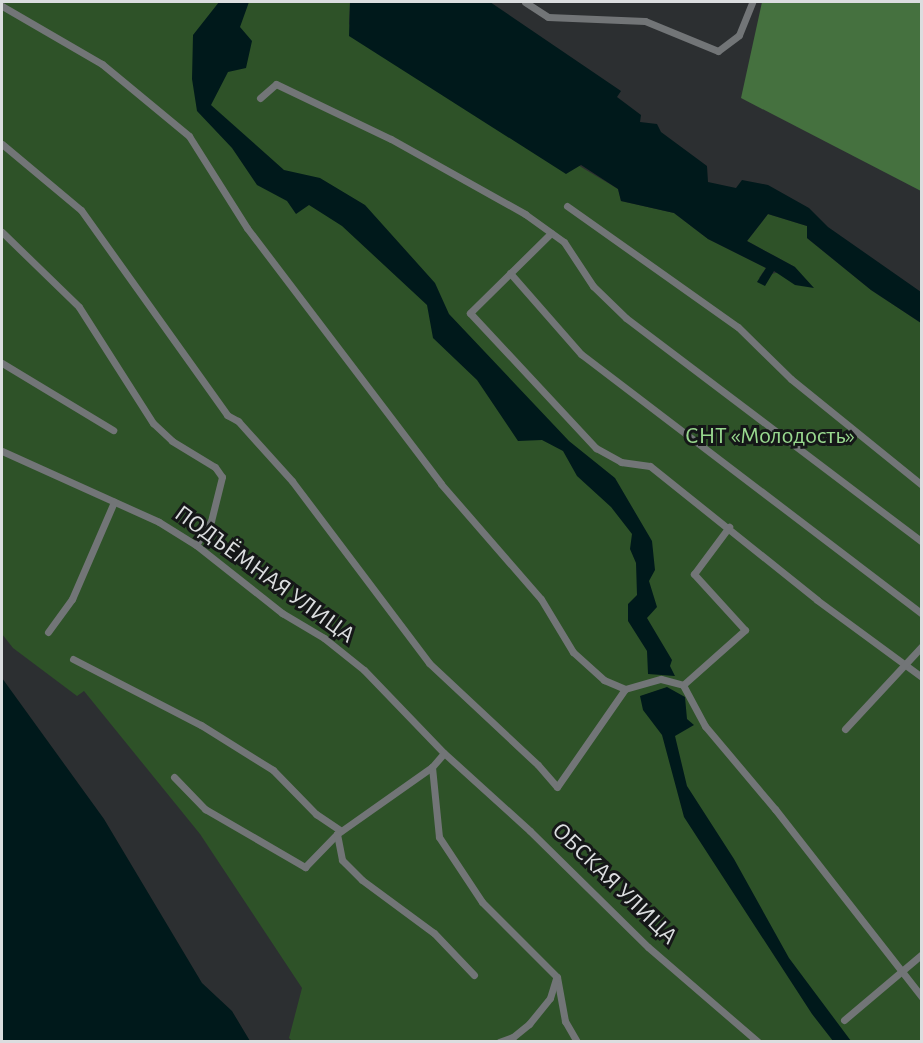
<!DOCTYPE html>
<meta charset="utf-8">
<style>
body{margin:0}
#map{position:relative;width:923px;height:1043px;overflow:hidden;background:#2c2f31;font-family:"Alegreya Sans",sans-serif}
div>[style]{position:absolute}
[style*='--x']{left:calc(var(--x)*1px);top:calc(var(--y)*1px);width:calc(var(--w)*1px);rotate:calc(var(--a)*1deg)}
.green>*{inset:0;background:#2e5228}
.forest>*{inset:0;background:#45713f}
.water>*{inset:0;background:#00191b}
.minor>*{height:7px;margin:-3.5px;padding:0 3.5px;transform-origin:3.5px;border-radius:3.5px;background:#727577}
span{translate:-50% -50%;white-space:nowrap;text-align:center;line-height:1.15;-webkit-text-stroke:6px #151718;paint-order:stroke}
.park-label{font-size:24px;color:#98d88e}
.street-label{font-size:24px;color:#dbdddf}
.frame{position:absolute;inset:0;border:3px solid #dbdddf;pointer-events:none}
</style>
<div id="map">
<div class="green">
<i style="clip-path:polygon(2px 2px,350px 2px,349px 24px,363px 37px,618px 189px,621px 201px,674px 213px,708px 239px,766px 268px,759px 278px,795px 267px,747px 241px,768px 214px,807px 226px,807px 238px,871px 290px,921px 323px,921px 1041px,293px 1042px,289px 1038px,302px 988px,200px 834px,84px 691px,77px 696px,13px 648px,2px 634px)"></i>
</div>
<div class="forest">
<i style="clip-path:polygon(762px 2px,921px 2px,921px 191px,741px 98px)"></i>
</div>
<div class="water">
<i style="clip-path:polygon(219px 2px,249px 2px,240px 27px,252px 41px,246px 68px,228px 72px,211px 105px,284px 170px,320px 178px,365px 205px,435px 283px,449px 314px,569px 441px,615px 478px,652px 541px,655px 570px,649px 581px,657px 607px,647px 618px,672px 660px,670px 666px,675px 676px,648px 674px,647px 651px,628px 621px,628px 604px,637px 595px,636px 563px,630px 549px,632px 534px,611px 507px,577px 476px,563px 451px,542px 440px,518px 441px,477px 380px,433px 338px,427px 305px,342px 226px,309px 205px,296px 214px,287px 201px,257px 185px,232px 148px,197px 111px,192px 79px,193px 35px)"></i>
<i style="clip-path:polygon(350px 2px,490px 2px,621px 91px,617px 97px,641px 115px,640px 122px,657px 124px,661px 132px,707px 166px,708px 182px,736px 188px,742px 180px,768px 185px,809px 208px,828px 227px,921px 292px,921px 323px,871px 290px,807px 238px,807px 226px,768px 214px,747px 241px,795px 267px,814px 288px,795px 285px,774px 271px,765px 286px,757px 282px,766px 268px,708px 239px,674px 213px,621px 201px,618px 189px,581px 165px,566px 174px,349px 36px)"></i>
<i style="clip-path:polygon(2px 678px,104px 819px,202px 983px,232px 1011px,250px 1041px,2px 1041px)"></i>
<i style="clip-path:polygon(667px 687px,685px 697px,687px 719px,694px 725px,675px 736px,687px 786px,734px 859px,789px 958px,851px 1041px,833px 1041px,812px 1014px,684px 817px,662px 735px,643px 710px,640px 696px)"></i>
</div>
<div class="minor">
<i style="--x:525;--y:2;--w:27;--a:33"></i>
<i style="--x:548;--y:17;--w:97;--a:2.4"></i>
<i style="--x:645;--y:21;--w:79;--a:22.3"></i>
<i style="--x:718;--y:51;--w:26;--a:-37"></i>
<i style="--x:739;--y:35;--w:35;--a:-68"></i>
<i style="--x:2;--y:6;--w:116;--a:30.1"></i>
<i style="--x:102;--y:64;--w:113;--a:39.6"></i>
<i style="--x:189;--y:136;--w:109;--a:57.8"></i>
<i style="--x:247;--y:228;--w:321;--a:52.8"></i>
<i style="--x:441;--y:484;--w:152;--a:49"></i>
<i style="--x:541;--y:599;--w:62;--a:58.9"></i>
<i style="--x:573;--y:652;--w:42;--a:42.1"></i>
<i style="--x:604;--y:680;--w:23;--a:23"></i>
<i style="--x:260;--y:98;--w:21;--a:-41"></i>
<i style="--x:276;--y:84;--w:127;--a:25.6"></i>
<i style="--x:391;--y:139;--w:154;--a:29.2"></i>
<i style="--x:525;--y:214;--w:48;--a:35.7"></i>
<i style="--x:564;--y:242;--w:53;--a:56.6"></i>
<i style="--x:593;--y:286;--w:46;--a:44.1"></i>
<i style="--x:626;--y:318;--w:371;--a:37.1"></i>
<i style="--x:2;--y:144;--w:103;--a:39.9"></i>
<i style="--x:81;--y:210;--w:252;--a:54.5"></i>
<i style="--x:227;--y:415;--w:13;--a:29"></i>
<i style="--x:238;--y:421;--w:81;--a:48"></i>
<i style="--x:292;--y:481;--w:228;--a:53"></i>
<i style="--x:429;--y:663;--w:149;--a:43.1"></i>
<i style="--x:538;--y:765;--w:29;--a:49"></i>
<i style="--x:557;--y:787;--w:119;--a:-55.2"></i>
<i style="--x:625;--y:689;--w:37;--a:-16"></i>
<i style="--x:661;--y:679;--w:23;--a:15"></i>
<i style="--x:683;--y:685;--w:47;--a:61.8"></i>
<i style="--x:705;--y:726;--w:109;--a:49.9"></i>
<i style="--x:775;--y:809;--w:239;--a:52"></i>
<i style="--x:567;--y:206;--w:209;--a:35.3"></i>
<i style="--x:738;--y:327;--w:74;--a:44.5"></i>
<i style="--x:791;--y:379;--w:169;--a:39"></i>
<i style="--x:2;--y:232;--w:107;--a:44.2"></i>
<i style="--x:79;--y:307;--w:138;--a:57.5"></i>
<i style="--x:153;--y:423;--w:26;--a:43"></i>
<i style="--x:172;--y:441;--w:50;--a:31.2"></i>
<i style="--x:215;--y:467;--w:12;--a:55"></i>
<i style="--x:222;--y:477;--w:45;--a:104"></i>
<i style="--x:211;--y:521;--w:28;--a:122"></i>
<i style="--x:551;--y:233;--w:114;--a:135.4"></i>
<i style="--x:470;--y:313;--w:185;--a:47"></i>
<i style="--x:596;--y:448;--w:29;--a:29"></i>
<i style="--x:621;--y:462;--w:29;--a:8"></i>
<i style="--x:650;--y:466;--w:214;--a:38.7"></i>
<i style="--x:817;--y:600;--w:130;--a:36.3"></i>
<i style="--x:510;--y:273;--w:108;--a:48.8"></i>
<i style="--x:581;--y:354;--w:429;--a:37.3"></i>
<i style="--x:2;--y:363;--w:130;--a:31.1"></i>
<i style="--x:2;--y:451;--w:172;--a:24.3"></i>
<i style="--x:159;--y:522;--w:44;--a:31.9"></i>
<i style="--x:196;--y:545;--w:110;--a:38.3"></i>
<i style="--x:282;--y:613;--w:49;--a:30.8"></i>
<i style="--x:324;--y:638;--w:51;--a:38.7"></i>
<i style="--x:364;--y:670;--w:115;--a:46.1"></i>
<i style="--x:444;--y:753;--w:116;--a:42.2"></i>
<i style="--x:530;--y:831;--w:165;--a:44.5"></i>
<i style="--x:648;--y:947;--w:145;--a:40.8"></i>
<i style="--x:48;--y:632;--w:41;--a:-54"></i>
<i style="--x:72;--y:599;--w:106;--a:-66.6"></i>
<i style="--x:73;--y:659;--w:144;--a:27.3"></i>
<i style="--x:201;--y:725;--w:85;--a:32"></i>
<i style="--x:273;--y:770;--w:62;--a:45.7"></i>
<i style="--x:316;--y:814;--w:30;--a:34"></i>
<i style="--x:683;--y:685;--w:83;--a:-41.6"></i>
<i style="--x:745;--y:630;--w:76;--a:-132.3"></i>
<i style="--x:694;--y:574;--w:59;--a:-53.3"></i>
<i style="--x:845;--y:729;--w:113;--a:-47.1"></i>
<i style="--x:432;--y:767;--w:70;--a:84.3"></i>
<i style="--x:439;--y:837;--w:78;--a:56.5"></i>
<i style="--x:482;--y:902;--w:106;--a:45"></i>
<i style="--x:557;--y:977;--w:45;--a:79.7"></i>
<i style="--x:565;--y:1021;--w:24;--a:60"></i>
<i style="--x:174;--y:777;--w:45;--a:45.9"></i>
<i style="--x:205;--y:809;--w:116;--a:30.1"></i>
<i style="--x:305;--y:867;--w:46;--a:-45.9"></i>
<i style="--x:337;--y:834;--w:116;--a:-35.2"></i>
<i style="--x:432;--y:767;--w:18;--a:-49"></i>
<i style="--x:337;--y:834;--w:26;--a:79"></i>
<i style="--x:342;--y:860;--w:28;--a:45"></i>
<i style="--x:362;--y:880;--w:89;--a:36.4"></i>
<i style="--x:434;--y:933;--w:58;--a:46.4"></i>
<i style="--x:844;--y:1020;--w:102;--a:-40.2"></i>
<i style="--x:499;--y:1042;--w:15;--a:-20"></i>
<i style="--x:513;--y:1037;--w:21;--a:-39"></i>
<i style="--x:529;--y:1024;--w:33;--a:-51"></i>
<i style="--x:550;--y:998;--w:21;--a:-73"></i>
</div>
<div class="park-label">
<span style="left:770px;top:437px">СНТ «Молодость»</span>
</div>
<div class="street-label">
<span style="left:264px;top:575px;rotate:36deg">ПОДЪЁМНАЯ УЛИЦА</span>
<span style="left:614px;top:884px;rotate:44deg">ОБСКАЯ УЛИЦА</span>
</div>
<div class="frame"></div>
</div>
